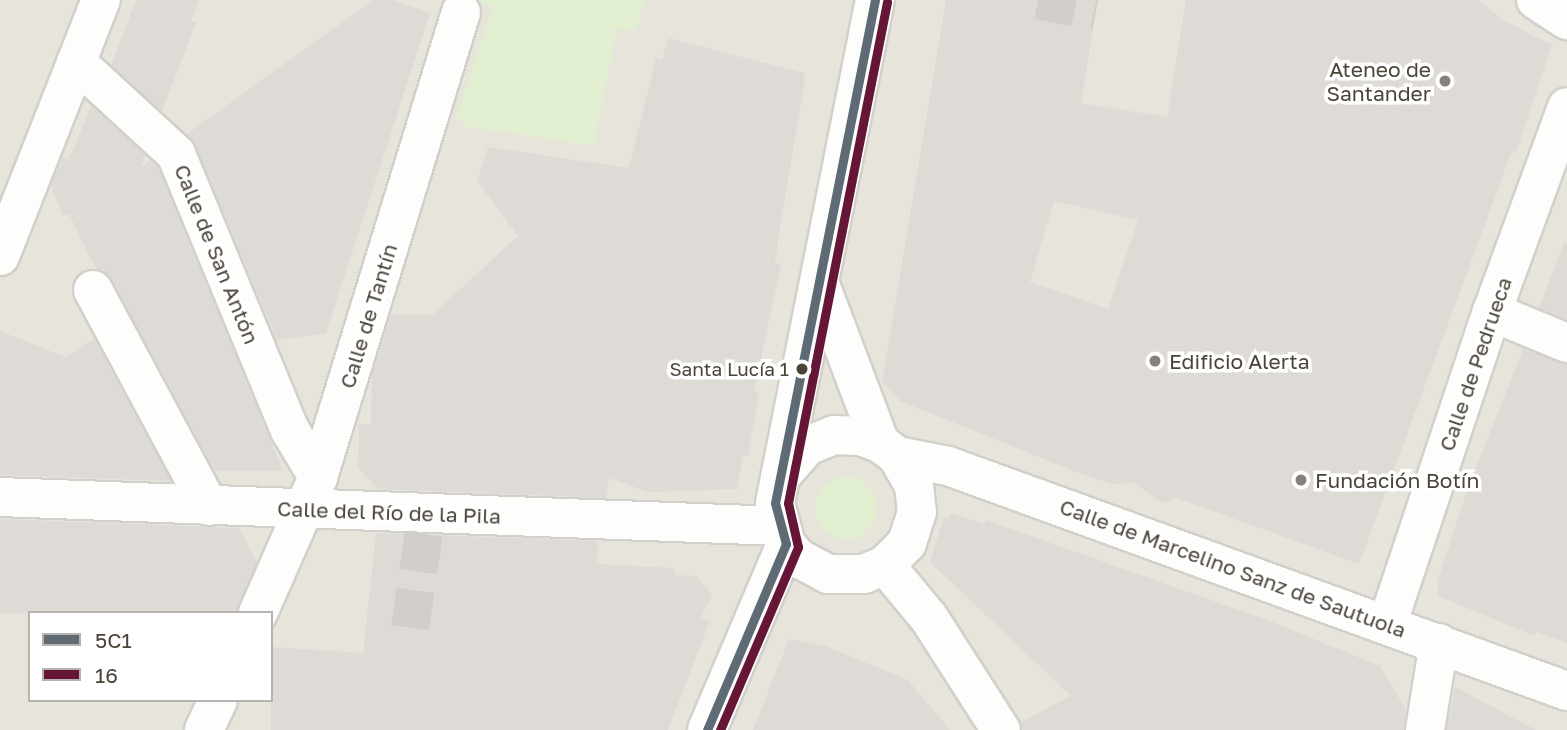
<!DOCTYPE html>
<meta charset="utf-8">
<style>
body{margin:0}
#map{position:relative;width:1567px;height:730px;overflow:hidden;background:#f4f2ee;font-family:"Golos Text",sans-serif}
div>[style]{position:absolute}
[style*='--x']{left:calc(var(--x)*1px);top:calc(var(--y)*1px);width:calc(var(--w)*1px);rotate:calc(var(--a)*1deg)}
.residential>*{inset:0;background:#e7e4dc}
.green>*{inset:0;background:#e1eecf}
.round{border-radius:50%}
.building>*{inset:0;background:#dedbd6}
.street-tunnel>*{height:38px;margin-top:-19px;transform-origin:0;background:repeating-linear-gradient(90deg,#d2cfca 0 38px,transparent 0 57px)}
.roads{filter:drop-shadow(2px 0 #d2d0cb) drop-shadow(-2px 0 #d2d0cb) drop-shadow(0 2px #d2d0cb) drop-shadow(0 -2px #d2d0cb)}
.street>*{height:38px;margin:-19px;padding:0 19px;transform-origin:19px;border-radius:19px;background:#fdfdfc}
.bus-1>*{height:9px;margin:-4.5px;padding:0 4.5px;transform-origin:4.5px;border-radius:4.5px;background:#5f6b74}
.bus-2>*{height:9px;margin:-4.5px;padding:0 4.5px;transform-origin:4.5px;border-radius:4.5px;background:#651536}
.dots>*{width:19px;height:19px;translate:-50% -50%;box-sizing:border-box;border:4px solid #fff;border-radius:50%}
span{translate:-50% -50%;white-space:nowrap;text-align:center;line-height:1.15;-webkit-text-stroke:7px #fff;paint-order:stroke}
.bus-label{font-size:19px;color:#4b4439}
.right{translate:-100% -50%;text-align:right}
.poi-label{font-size:21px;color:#4b4439}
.left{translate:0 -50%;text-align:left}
.street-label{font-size:21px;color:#4b4439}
.legend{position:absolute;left:28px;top:611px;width:245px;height:91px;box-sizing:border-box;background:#fff;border:2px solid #b7b4b0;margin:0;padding:9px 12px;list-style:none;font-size:21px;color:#4b4439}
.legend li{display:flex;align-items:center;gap:14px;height:35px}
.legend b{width:35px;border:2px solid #b7b4b0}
</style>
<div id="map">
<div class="residential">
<i style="clip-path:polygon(evenodd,0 0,1567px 0,1567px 730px,0 730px,0 0,30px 613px,271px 613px,271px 700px,30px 700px,30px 613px)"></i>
</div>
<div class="green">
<i style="clip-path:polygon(463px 0,644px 0,636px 31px,617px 29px,594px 146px,464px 126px,465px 121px,456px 119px,493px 6px)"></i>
<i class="round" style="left:815px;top:477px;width:62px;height:62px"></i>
</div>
<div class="building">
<i style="clip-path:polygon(136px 0,199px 0,191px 21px,196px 23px,162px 111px,111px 65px)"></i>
<i style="clip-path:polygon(373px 0,391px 0,430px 13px,326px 333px,277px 340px,196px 146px,187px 134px)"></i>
<i style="clip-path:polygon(evenodd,946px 0,1098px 0,1081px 103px,1167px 117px,1186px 0,1479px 0,1501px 19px,1552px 45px,1516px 153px,1512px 151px,1359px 564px,1177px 498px,1162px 503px,1134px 483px,1111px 484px,1081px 474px,900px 401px,882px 382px,946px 0,1054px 201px,1138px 220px,1108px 309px,1030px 282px,1054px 201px)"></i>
<i style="clip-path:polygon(668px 38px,804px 73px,805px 80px,780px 226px,775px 263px,781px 264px,754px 392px,759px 393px,748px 456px,743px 455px,737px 489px,648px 492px,609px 478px,606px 498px,378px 489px,358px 468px,359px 424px,371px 425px,372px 375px,391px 314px,432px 315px,518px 236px,477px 181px,488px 147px,629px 168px,656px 58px,662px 59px)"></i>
<i style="clip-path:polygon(91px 106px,145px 155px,140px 168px,151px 160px,158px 167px,283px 471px,215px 471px,112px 280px,96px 269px,69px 214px,63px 216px,51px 186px,63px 157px,69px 160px)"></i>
<i style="clip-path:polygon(1564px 243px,1567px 243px,1567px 319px,1539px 308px)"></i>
<i style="clip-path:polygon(0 331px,65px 357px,94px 339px,171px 481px,0 475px)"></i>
<i style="clip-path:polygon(1523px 349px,1567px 364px,1567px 643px,1536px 632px,1535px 636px,1438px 596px,1438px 580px,1468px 488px)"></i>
<i style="clip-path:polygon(951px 513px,984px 524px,986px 520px,1270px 621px,1380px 666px,1406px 710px,1404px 730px,1023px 730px,1021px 722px,1071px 696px,930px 562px,944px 517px,949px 519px)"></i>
<i style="clip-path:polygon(0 519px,239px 528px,257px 562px,236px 613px,0 613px)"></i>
<i style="clip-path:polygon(376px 533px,599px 541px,596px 564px,675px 568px,675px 575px,696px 576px,712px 595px,701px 618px,710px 621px,668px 730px,271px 730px,271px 647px,363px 653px)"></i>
<i style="clip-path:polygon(789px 639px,825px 646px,908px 680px,950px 730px,753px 730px)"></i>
<i style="clip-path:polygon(1455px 687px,1536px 730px,1447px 730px)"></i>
</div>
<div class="street-tunnel">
<i style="--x:1038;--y:0;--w:59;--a:11.7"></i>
<i style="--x:410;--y:628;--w:117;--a:-81.7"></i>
</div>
<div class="roads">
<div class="street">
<i style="--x:1536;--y:0;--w:37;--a:33"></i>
<i style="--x:76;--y:62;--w:136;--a:42.6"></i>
<i style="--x:176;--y:154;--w:299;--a:67.6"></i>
<i style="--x:290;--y:430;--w:55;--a:59.2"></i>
<i style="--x:0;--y:256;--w:275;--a:-68.5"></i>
<i style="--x:821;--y:287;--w:167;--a:69.3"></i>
<i style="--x:93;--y:290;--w:245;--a:61.8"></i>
<i style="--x:1492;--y:312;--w:81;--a:22.5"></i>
<i style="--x:897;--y:456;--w:52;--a:11.1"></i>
<i style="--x:948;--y:466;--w:659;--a:19.98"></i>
<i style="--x:780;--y:477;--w:41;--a:-48.9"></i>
<i style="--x:807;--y:446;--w:29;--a:-22"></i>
<i style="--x:834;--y:435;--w:26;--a:2"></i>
<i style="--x:860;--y:436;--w:21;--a:19"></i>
<i style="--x:880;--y:443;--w:21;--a:37"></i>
<i style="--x:897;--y:456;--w:34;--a:60"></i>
<i style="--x:914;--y:485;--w:27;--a:84"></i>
<i style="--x:917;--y:512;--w:33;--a:108"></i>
<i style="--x:907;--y:543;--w:31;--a:135"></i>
<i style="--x:885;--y:565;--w:23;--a:157"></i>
<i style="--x:864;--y:574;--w:36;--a:180"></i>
<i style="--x:828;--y:574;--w:34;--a:-152"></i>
<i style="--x:798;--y:558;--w:18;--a:-131"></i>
<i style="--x:786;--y:544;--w:42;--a:-105"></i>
<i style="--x:775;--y:503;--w:513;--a:-78.76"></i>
<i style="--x:0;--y:497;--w:779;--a:2.13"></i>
<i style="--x:885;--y:565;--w:69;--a:50.3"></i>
<i style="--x:929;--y:618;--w:133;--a:57.3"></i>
<i style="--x:258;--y:613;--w:149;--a:-66.2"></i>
<i style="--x:318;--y:477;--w:486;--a:-72.9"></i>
<i style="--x:1388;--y:622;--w:327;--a:-71.5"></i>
<i style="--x:1492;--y:312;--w:218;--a:-69.9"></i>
<i style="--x:204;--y:730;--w:33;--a:-65"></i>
<i style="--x:707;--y:730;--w:202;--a:-67"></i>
<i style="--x:1425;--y:730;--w:88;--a:-80.9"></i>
</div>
</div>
<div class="bus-1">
<i style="--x:786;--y:544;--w:42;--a:-105"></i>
<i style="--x:775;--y:503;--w:513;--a:-78.76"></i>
<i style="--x:707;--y:730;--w:202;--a:-67"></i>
</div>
<div class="bus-2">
<i style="--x:720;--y:730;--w:199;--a:-66.9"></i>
<i style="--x:798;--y:547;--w:45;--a:-102.8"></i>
<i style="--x:788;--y:503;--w:511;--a:-78.82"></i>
</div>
<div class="dots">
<i style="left:1445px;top:81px;background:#868178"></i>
<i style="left:1155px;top:361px;background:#868178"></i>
<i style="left:802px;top:369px;background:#4b4439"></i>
<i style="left:1301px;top:480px;background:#868178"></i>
</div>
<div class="bus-label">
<span class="right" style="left:789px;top:369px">Santa Lucía 1</span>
</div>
<div class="poi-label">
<span class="right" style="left:1431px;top:81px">Ateneo de<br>Santander</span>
<span class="left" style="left:1169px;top:361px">Edificio Alerta</span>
<span class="left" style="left:1315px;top:480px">Fundación Botín</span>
</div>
<div class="street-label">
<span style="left:217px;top:254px;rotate:68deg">Calle de San Antón</span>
<span style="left:368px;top:316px;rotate:-73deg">Calle de Tantín</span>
<span style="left:1475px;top:364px;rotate:-71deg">Calle de Pedrueca</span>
<span style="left:389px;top:512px;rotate:2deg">Calle del Río de la Pila</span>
<span style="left:1233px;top:568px;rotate:20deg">Calle de Marcelino Sanz de Sautuola</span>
</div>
<ul class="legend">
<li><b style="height:9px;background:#5f6b74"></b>5C1</li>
<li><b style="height:9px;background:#651536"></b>16</li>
</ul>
</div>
